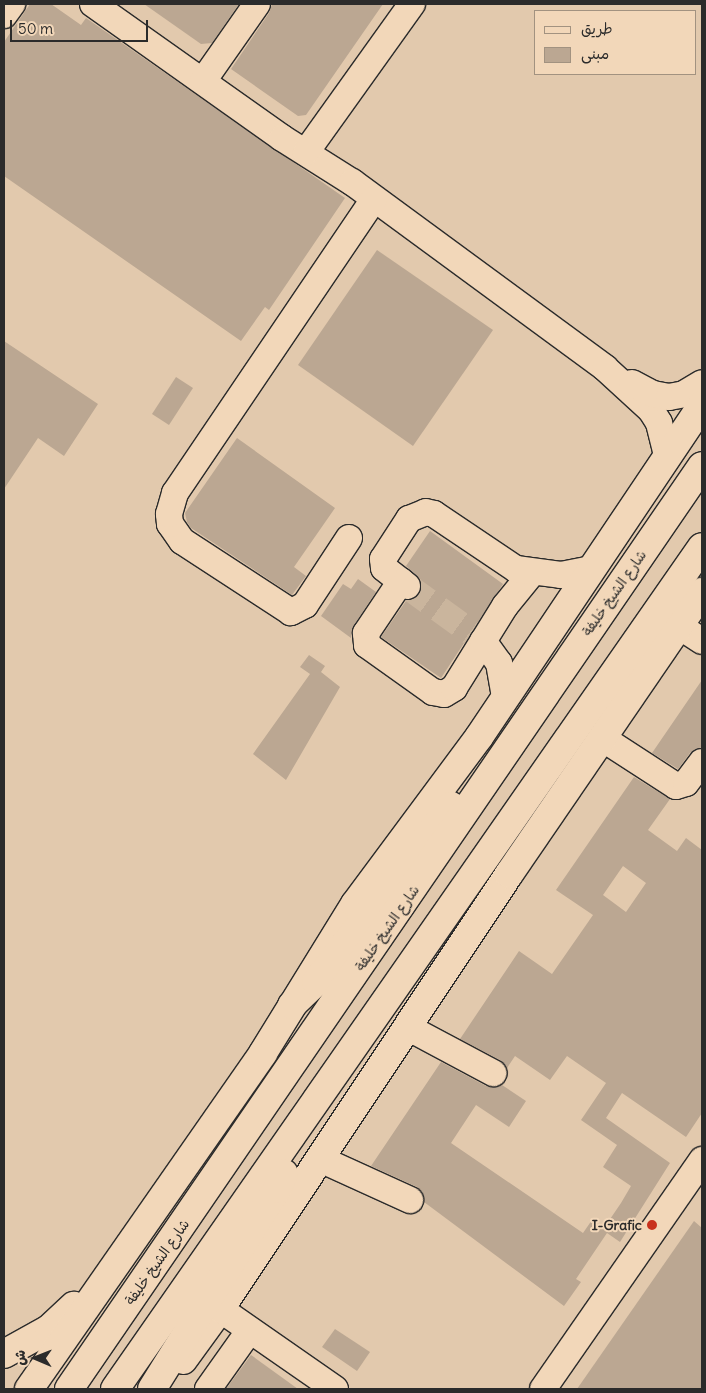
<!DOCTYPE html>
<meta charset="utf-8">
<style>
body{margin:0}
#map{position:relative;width:706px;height:1393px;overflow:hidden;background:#f2d7b9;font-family:Delius,"Playpen Sans Arabic",sans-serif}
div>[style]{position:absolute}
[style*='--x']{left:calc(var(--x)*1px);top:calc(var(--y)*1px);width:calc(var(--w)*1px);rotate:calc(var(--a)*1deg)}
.built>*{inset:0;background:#e2c9ad}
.building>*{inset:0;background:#bba792}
.minor-tunnel>*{height:26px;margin-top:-13px;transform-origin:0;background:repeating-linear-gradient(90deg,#cab59d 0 26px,transparent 0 39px)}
.roads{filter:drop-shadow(1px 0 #2b2b2b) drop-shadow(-1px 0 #2b2b2b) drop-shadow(0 1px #2b2b2b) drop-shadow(0 -1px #2b2b2b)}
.minor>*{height:26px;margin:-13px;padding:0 13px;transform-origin:13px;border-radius:13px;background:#f2d7b9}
.major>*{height:28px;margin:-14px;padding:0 14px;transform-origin:14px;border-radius:14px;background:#f2d7b9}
.highway>*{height:28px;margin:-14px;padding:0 14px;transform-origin:14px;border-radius:14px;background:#f2d7b9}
.dots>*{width:14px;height:14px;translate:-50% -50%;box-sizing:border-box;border:2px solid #f2d7b9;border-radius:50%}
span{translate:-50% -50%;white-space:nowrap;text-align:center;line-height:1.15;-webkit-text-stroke:4px #f2d7b9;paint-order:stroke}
.street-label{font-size:14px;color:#2b2b2b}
.poi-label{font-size:14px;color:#2b2b2b;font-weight:700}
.right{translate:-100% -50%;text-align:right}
.frame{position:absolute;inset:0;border:5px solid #2b2b2b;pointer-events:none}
.legend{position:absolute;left:534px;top:10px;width:162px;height:65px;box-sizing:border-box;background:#f2d7b9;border:1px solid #a29280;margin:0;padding:6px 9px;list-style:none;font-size:15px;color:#2b2b2b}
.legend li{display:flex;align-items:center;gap:10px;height:25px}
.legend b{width:25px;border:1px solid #a29280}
.north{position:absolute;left:10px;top:1333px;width:50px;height:50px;-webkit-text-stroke:4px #f2d7b9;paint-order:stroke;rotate:271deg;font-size:14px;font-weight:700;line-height:20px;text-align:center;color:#2b2b2b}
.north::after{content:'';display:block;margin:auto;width:18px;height:22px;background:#2b2b2b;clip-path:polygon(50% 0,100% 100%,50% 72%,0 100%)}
.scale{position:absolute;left:10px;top:20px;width:138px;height:22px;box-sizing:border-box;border:2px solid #2b2b2b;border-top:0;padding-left:6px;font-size:15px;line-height:18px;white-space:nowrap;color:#2b2b2b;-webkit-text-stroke:4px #f2d7b9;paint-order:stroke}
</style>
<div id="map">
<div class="built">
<i style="clip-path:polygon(evenodd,4px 4px,702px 4px,702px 1389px,4px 1389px,4px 4px,535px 11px,695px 11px,695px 74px,535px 74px,535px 11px)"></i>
</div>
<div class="building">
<i style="clip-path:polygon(30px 4px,51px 4px,81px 25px,86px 18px,345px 198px,269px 310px,265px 307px,241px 341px,4px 176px,4px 42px)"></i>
<i style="clip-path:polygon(144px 4px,239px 4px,212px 43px,201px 44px)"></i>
<i style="clip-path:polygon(272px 4px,383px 4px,306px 115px,298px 116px,231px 69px,269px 13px)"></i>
<i style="clip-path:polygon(377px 250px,493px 330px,413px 446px,298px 365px)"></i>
<i style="clip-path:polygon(4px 341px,98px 404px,64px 456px,38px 438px,4px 489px)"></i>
<i style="clip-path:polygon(176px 377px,193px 388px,169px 425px,152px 414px)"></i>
<i style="clip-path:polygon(237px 438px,335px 508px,294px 567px,306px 576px,292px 595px,191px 528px,187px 522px,185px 513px)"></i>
<i style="clip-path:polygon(430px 531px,503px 584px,441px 678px,381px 637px,406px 601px,419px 595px,421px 580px,406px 566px)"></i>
<i style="clip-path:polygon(358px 579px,376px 592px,354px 625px,351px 638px,321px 616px,343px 584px,351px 589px)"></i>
<i style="clip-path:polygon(309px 655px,325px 666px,321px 672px,340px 687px,286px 780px,253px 754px,310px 674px,300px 667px)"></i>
<i style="clip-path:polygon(702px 680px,702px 747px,690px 753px,678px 769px,652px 753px)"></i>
<i style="clip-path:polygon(evenodd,634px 777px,670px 799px,648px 830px,677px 851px,686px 838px,702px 850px,702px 1113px,686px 1137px,622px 1093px,606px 1118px,670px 1163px,620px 1242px,607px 1233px,576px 1279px,581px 1282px,564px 1306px,424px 1202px,422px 1192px,417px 1187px,371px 1166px,441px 1062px,486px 1086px,502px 1085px,526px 1101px,509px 1127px,476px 1105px,451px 1143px,583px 1233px,592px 1220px,604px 1228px,621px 1203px,631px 1186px,603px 1167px,617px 1145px,581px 1120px,606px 1083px,567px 1056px,550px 1080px,515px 1056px,507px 1068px,500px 1060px,460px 1039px,519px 951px,552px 974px,593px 915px,556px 890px,634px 777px,623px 866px,646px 883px,626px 912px,603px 895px,623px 866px)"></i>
<i style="clip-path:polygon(694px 1221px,702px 1228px,702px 1389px,577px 1389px)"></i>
<i style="clip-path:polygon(335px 1329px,370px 1352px,357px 1371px,322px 1347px)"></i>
<i style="clip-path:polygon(251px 1355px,298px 1389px,226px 1389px)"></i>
</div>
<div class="minor-tunnel">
<i style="--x:407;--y:586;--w:94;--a:35.9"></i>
</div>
<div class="roads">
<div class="minor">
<i style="--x:93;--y:4;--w:232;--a:35.3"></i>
<i style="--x:282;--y:138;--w:83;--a:32.2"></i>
<i style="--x:352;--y:182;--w:314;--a:36.3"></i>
<i style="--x:605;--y:368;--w:62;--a:42.4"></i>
<i style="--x:651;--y:410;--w:15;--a:58"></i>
<i style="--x:659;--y:423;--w:32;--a:76"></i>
<i style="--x:4;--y:15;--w:14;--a:-54"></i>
<i style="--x:203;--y:81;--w:94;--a:-55"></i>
<i style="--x:306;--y:152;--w:182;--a:-54.4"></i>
<i style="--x:632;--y:383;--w:24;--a:28"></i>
<i style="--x:653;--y:394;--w:16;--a:11"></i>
<i style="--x:669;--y:397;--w:15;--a:-11"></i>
<i style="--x:684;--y:394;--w:21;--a:-31"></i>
<i style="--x:349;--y:538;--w:80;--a:123.3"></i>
<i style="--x:305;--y:605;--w:16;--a:153"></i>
<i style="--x:291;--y:612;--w:130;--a:-146.9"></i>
<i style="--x:182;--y:541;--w:21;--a:-125"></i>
<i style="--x:170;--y:524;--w:10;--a:-96"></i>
<i style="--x:169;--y:514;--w:22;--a:-74"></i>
<i style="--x:175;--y:493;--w:355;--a:-55.9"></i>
<i style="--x:401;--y:581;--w:63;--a:123.9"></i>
<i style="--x:366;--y:633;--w:12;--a:85"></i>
<i style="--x:367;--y:645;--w:81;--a:35.5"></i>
<i style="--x:433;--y:692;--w:11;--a:10"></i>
<i style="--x:444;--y:694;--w:12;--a:-31"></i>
<i style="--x:454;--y:688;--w:97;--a:-58.1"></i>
<i style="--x:505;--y:606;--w:41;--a:-50.9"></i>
<i style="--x:407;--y:586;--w:29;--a:-142"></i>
<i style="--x:384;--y:568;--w:9;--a:-96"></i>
<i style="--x:383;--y:559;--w:48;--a:-57"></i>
<i style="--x:409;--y:519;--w:18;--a:-22"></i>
<i style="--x:426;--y:512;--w:8;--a:14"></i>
<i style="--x:434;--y:514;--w:99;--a:33.9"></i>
<i style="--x:516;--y:569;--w:45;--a:7.6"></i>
<i style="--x:561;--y:575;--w:31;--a:-11"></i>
<i style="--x:679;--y:626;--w:27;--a:33"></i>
<i style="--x:483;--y:641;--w:27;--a:54"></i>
<i style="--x:499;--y:663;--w:34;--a:80"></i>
<i style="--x:602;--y:738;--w:88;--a:33"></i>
<i style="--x:676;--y:786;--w:10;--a:-17"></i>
<i style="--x:686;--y:783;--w:26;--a:-53"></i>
<i style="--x:407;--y:1027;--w:98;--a:28.1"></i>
<i style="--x:320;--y:1159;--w:99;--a:24.5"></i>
<i style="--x:220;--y:1309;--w:140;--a:34.8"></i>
<i style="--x:208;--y:1389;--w:72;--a:-54.6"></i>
<i style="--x:543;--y:1389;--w:279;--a:-55.2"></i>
</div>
<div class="major">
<i style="--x:4;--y:1354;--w:51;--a:-29.1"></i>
<i style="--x:49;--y:1329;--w:34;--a:-43"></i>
<i style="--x:183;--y:1360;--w:63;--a:-54"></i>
<i style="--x:220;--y:1309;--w:522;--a:-56.4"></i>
<i style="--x:509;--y:874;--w:342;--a:-55.6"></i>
<i style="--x:29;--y:1389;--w:409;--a:-55.1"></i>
<i style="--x:263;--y:1053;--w:175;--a:-58.3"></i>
<i style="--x:355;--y:904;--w:208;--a:-53.4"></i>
<i style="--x:479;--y:737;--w:400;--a:-56.1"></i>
</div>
<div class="highway">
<i style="--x:292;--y:1005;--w:33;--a:-44"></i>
<i style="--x:316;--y:982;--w:222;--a:-52.5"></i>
<i style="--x:69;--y:1389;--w:1119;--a:-55.56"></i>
<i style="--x:115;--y:1389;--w:1026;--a:-55.12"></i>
<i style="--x:152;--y:1389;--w:236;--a:-58"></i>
<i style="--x:277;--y:1189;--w:17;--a:-66"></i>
</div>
</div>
<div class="dots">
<i style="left:652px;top:1225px;background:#c8321e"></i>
</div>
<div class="street-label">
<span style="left:614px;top:593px;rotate:-55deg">شارع الشيخ خليفة</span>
<span style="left:387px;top:928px;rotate:-55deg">شارع الشيخ خليفة</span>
<span style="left:157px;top:1262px;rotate:-55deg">شارع الشيخ خليفة</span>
</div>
<div class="poi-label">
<span class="right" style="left:642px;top:1225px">I-Grafic</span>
</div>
<div class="frame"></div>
<ul class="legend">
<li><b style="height:6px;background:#f2d7b9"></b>طريق</li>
<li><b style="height:14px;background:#bba792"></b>مبنى</li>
</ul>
<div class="north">ش</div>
<div class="scale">50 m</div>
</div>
